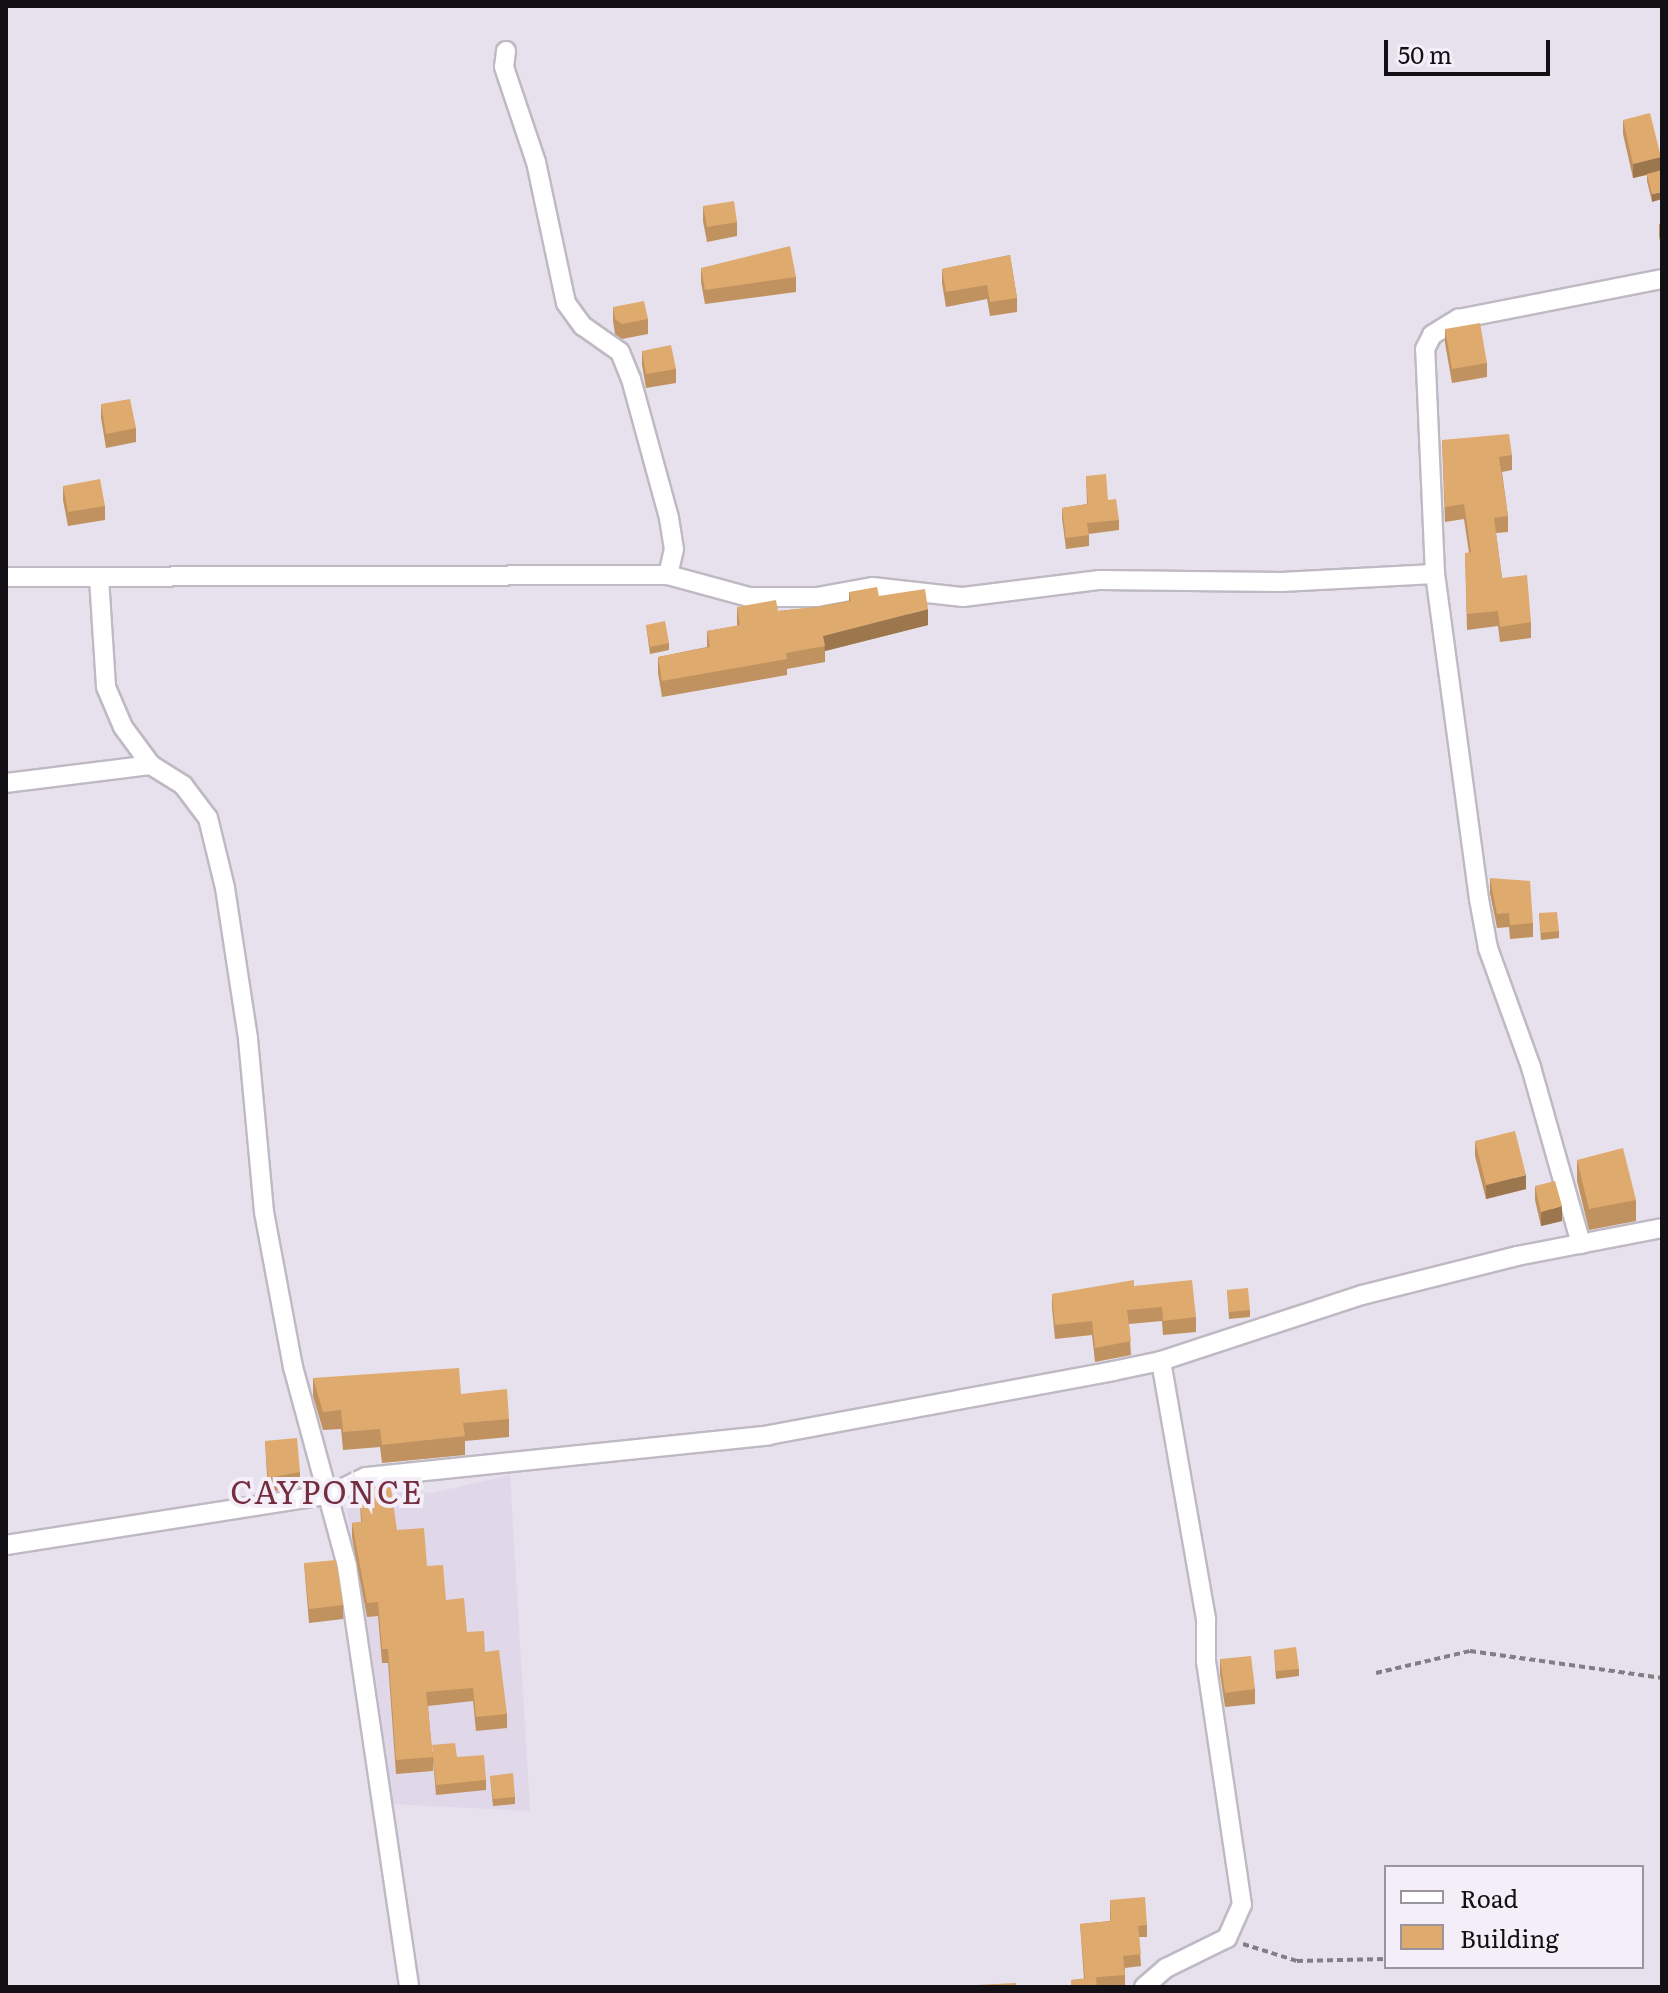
<!DOCTYPE html>
<style>
body{margin:0}
#map{position:relative;width:1668px;height:1993px;overflow:hidden;background:#e6e1ec;font-family:Literata,serif}
div>[style]{position:absolute}
[style*='--x']{left:calc(var(--x)*1px);top:calc(var(--y)*1px);width:calc(var(--w)*1px);rotate:calc(var(--a)*1deg)}
.built>*{inset:0;background:#e0d7e9}
.path>*{height:4px;margin-top:-2px;transform-origin:0;background:repeating-linear-gradient(90deg,#817e85 0 6px,transparent 0 10px)}
.roads{filter:drop-shadow(2px 0 #bfb9c4) drop-shadow(-2px 0 #bfb9c4) drop-shadow(0 2px #bfb9c4) drop-shadow(0 -2px #bfb9c4)}
.street>*{height:18px;margin:-9px;padding:0 9px;transform-origin:9px;border-radius:9px;background:#fff}
.wall>*{inset:0;background:#c0925f}
.shaded-wall>*{inset:0;background:#9c774d}
.building>*{inset:0;background:#dfaa6e}
span{translate:-50% -50%;white-space:nowrap;text-align:center;line-height:1.15;-webkit-text-stroke:8px #f4eef9;paint-order:stroke}
.quarter-label{font-size:32px;color:#752e3e;letter-spacing:2px}
.frame{position:absolute;inset:0;border:8px solid #121014;pointer-events:none}
.legend{position:absolute;left:1384px;top:1865px;width:260px;height:104px;box-sizing:border-box;background:#f4eef9;border:2px solid #9a959d;margin:0;padding:10px 14px;list-style:none;font-size:24px;color:#121014}
.legend li{display:flex;align-items:center;gap:16px;height:40px}
.legend b{width:40px;border:2px solid #9a959d}
.scale{position:absolute;left:1384px;top:40px;width:166px;height:36px;box-sizing:border-box;border:4px solid #121014;border-top:0;padding-left:10px;font-size:24px;line-height:28px;white-space:nowrap;color:#121014;-webkit-text-stroke:6px #f4eef9;paint-order:stroke}
</style>
<div id="map">
<div class="built">
<i style="clip-path:polygon(510px 1475px,530px 1811px,390px 1804px,345px 1495px,395px 1490px,432px 1493px)"></i>
</div>
<div class="path">
<i style="--x:1376;--y:1673;--w:97;--a:-13.2"></i>
<i style="--x:1470;--y:1651;--w:194;--a:8"></i>
<i style="--x:1243;--y:1944;--w:57;--a:17.5"></i>
<i style="--x:1297;--y:1961;--w:89;--a:-1.3"></i>
</div>
<div class="roads">
<div class="street">
<i style="--x:506;--y:51;--w:16;--a:97"></i>
<i style="--x:504;--y:67;--w:100;--a:71.4"></i>
<i style="--x:536;--y:162;--w:144;--a:78"></i>
<i style="--x:566;--y:303;--w:29;--a:54"></i>
<i style="--x:583;--y:326;--w:45;--a:35.1"></i>
<i style="--x:620;--y:352;--w:29;--a:68"></i>
<i style="--x:631;--y:379;--w:144;--a:74.7"></i>
<i style="--x:669;--y:518;--w:31;--a:81"></i>
<i style="--x:674;--y:549;--w:27;--a:103"></i>
<i style="--x:6;--y:577;--w:662;--a:-0.17"></i>
<i style="--x:668;--y:575;--w:84;--a:15.2"></i>
<i style="--x:749;--y:597;--w:68;--a:0"></i>
<i style="--x:817;--y:597;--w:56;--a:-10.3"></i>
<i style="--x:872;--y:587;--w:92;--a:6.3"></i>
<i style="--x:963;--y:597;--w:138;--a:-7.1"></i>
<i style="--x:1100;--y:580;--w:181;--a:0.6"></i>
<i style="--x:1281;--y:582;--w:154;--a:-3"></i>
<i style="--x:99;--y:578;--w:109;--a:86.3"></i>
<i style="--x:106;--y:687;--w:43;--a:67"></i>
<i style="--x:123;--y:727;--w:47;--a:53.6"></i>
<i style="--x:151;--y:765;--w:38;--a:32"></i>
<i style="--x:183;--y:785;--w:41;--a:52.9"></i>
<i style="--x:208;--y:818;--w:72;--a:76.3"></i>
<i style="--x:225;--y:888;--w:153;--a:81.3"></i>
<i style="--x:248;--y:1039;--w:174;--a:84.7"></i>
<i style="--x:264;--y:1212;--w:158;--a:79.4"></i>
<i style="--x:293;--y:1367;--w:206;--a:74.8"></i>
<i style="--x:347;--y:1566;--w:426;--a:81.6"></i>
<i style="--x:6;--y:783;--w:146;--a:-7.1"></i>
<i style="--x:1581;--y:1244;--w:184;--a:-105.8"></i>
<i style="--x:1531;--y:1067;--w:127;--a:-109.9"></i>
<i style="--x:1488;--y:948;--w:50;--a:-100.4"></i>
<i style="--x:1479;--y:899;--w:328;--a:-97.7"></i>
<i style="--x:1435;--y:574;--w:225;--a:-92.5"></i>
<i style="--x:1425;--y:349;--w:16;--a:-63"></i>
<i style="--x:1432;--y:335;--w:31;--a:-32"></i>
<i style="--x:1458;--y:319;--w:208;--a:-11.1"></i>
<i style="--x:6;--y:1545;--w:329;--a:-8.9"></i>
<i style="--x:331;--y:1494;--w:39;--a:-26"></i>
<i style="--x:366;--y:1477;--w:405;--a:-5.9"></i>
<i style="--x:769;--y:1435;--w:350;--a:-10.5"></i>
<i style="--x:1113;--y:1371;--w:49;--a:-11.8"></i>
<i style="--x:1161;--y:1361;--w:212;--a:-18.2"></i>
<i style="--x:1362;--y:1295;--w:160;--a:-14.1"></i>
<i style="--x:1517;--y:1256;--w:148;--a:-10.9"></i>
<i style="--x:1144;--y:1987;--w:29;--a:-41"></i>
<i style="--x:1166;--y:1968;--w:68;--a:-26.2"></i>
<i style="--x:1227;--y:1938;--w:36;--a:-66"></i>
<i style="--x:1242;--y:1905;--w:247;--a:-98.4"></i>
<i style="--x:1206;--y:1661;--w:42;--a:-90"></i>
<i style="--x:1206;--y:1619;--w:262;--a:-99.9"></i>
</div>
</div>
<div class="wall">
<i style="clip-path:polygon(1623px 120px,1661px 157px,1652px 202px,1647px 181px,1647px 175px,1633px 178px,1623px 134px)"></i>
<i style="clip-path:polygon(703px 206px,737px 222px,737px 236px,707px 242px,703px 221px)"></i>
<i style="clip-path:polygon(1662px 223px,1662px 248px,1659px 237px,1659px 224px)"></i>
<i style="clip-path:polygon(1010px 255px,1017px 298px,1017px 312px,990px 316px,987px 299px,946px 307px,942px 283px,942px 269px)"></i>
<i style="clip-path:polygon(701px 268px,796px 277px,796px 292px,705px 304px,701px 282px)"></i>
<i style="clip-path:polygon(613px 307px,648px 319px,648px 334px,622px 339px,615px 334px,613px 321px)"></i>
<i style="clip-path:polygon(1445px 329px,1487px 363px,1487px 377px,1452px 383px,1445px 343px)"></i>
<i style="clip-path:polygon(642px 351px,676px 369px,676px 383px,646px 388px,642px 365px)"></i>
<i style="clip-path:polygon(101px 404px,136px 428px,136px 442px,106px 448px,101px 418px)"></i>
<i style="clip-path:polygon(1442px 440px,1512px 455px,1512px 470px,1502px 472px,1508px 516px,1508px 532px,1496px 533px,1502px 578px,1531px 622px,1531px 638px,1500px 642px,1498px 626px,1467px 630px,1465px 553px,1469px 553px,1464px 519px,1445px 522px)"></i>
<i style="clip-path:polygon(1086px 476px,1108px 500px,1119px 520px,1119px 530px,1089px 534px,1089px 546px,1066px 549px,1062px 518px,1062px 508px,1087px 504px)"></i>
<i style="clip-path:polygon(63px 486px,105px 506px,105px 520px,68px 526px,63px 500px)"></i>
<i style="clip-path:polygon(849px 592px,879px 596px,928px 625px,825px 651px,825px 662px,787px 669px,787px 675px,662px 697px,658px 673px,658px 657px,707px 647px,707px 631px,737px 626px,737px 607px,778px 611px,818px 607px,849px 601px)"></i>
<i style="clip-path:polygon(646px 625px,669px 643px,669px 650px,650px 654px)"></i>
<i style="clip-path:polygon(1490px 878px,1533px 923px,1533px 937px,1510px 939px,1509px 927px,1497px 928px,1490px 893px)"></i>
<i style="clip-path:polygon(1539px 913px,1559px 931px,1559px 938px,1541px 940px)"></i>
<i style="clip-path:polygon(1475px 1141px,1526px 1189px,1486px 1199px,1475px 1156px)"></i>
<i style="clip-path:polygon(1577px 1160px,1636px 1200px,1636px 1221px,1589px 1230px,1577px 1181px)"></i>
<i style="clip-path:polygon(1535px 1186px,1562px 1221px,1541px 1226px,1535px 1200px)"></i>
<i style="clip-path:polygon(1134px 1286px,1196px 1317px,1196px 1332px,1163px 1335px,1162px 1321px,1129px 1324px,1131px 1355px,1095px 1362px,1092px 1335px,1055px 1339px,1052px 1308px,1052px 1294px)"></i>
<i style="clip-path:polygon(1227px 1290px,1250px 1310px,1250px 1317px,1229px 1319px)"></i>
<i style="clip-path:polygon(313px 1378px,461px 1394px,509px 1419px,509px 1437px,465px 1441px,465px 1455px,382px 1463px,380px 1447px,343px 1450px,341px 1429px,323px 1430px,313px 1396px)"></i>
<i style="clip-path:polygon(265px 1441px,300px 1472px,300px 1487px,268px 1492px)"></i>
<i style="clip-path:polygon(359px 1485px,427px 1566px,446px 1600px,467px 1632px,485px 1652px,507px 1714px,507px 1728px,476px 1731px,473px 1701px,428px 1706px,432px 1752px,457px 1757px,486px 1780px,486px 1790px,436px 1795px,433px 1760px,433px 1771px,396px 1774px,388px 1663px,382px 1663px,378px 1616px,367px 1617px,352px 1537px,352px 1523px,361px 1522px)"></i>
<i style="clip-path:polygon(304px 1563px,343px 1605px,343px 1619px,309px 1623px)"></i>
<i style="clip-path:polygon(1274px 1650px,1299px 1669px,1299px 1676px,1276px 1679px)"></i>
<i style="clip-path:polygon(1220px 1659px,1255px 1689px,1255px 1704px,1225px 1707px,1220px 1674px)"></i>
<i style="clip-path:polygon(490px 1776px,515px 1797px,515px 1804px,493px 1806px)"></i>
<i style="clip-path:polygon(1110px 1900px,1147px 1925px,1147px 1937px,1139px 1937px,1141px 1966px,1125px 1968px,1125px 1987px,1071px 1987px,1071px 1980px,1084px 1979px,1080px 1924px,1110px 1921px)"></i>
</div>
<div class="shaded-wall">
<i style="clip-path:polygon(1661px 157px,1661px 171px,1633px 178px,1633px 164px)"></i>
<i style="clip-path:polygon(1662px 192px,1662px 199px,1652px 202px,1652px 194px)"></i>
<i style="clip-path:polygon(928px 609px,928px 625px,825px 651px,823px 636px)"></i>
<i style="clip-path:polygon(1526px 1175px,1526px 1189px,1486px 1199px,1486px 1185px)"></i>
<i style="clip-path:polygon(1562px 1206px,1562px 1221px,1541px 1226px,1541px 1212px)"></i>
</div>
<div class="building">
<i style="clip-path:polygon(1650px 113px,1661px 157px,1633px 164px,1623px 120px)"></i>
<i style="clip-path:polygon(1662px 170px,1662px 192px,1652px 194px,1647px 174px)"></i>
<i style="clip-path:polygon(734px 201px,737px 222px,707px 227px,703px 206px)"></i>
<i style="clip-path:polygon(790px 246px,796px 277px,705px 290px,701px 268px)"></i>
<i style="clip-path:polygon(1010px 255px,1017px 298px,990px 302px,987px 285px,946px 292px,942px 269px)"></i>
<i style="clip-path:polygon(644px 301px,648px 319px,622px 324px,615px 319px,613px 307px)"></i>
<i style="clip-path:polygon(1480px 323px,1487px 363px,1452px 369px,1445px 329px)"></i>
<i style="clip-path:polygon(671px 345px,676px 369px,646px 374px,642px 351px)"></i>
<i style="clip-path:polygon(130px 399px,136px 428px,106px 434px,101px 404px)"></i>
<i style="clip-path:polygon(1509px 434px,1512px 455px,1499px 457px,1508px 516px,1494px 518px,1502px 578px,1527px 575px,1531px 622px,1500px 627px,1498px 611px,1467px 614px,1465px 553px,1471px 552px,1464px 504px,1445px 507px,1442px 440px)"></i>
<i style="clip-path:polygon(1106px 474px,1108px 500px,1116px 499px,1119px 520px,1087px 523px,1089px 535px,1066px 538px,1062px 508px,1088px 504px,1086px 476px)"></i>
<i style="clip-path:polygon(100px 479px,105px 506px,68px 512px,63px 486px)"></i>
<i style="clip-path:polygon(877px 587px,879px 596px,925px 589px,928px 609px,823px 636px,825px 646px,786px 653px,787px 659px,662px 681px,658px 657px,710px 647px,707px 631px,740px 625px,737px 607px,776px 600px,778px 611px,818px 607px,851px 601px,849px 592px)"></i>
<i style="clip-path:polygon(665px 621px,669px 643px,650px 647px,646px 625px)"></i>
<i style="clip-path:polygon(1490px 878px,1530px 881px,1533px 923px,1510px 925px,1509px 913px,1497px 914px)"></i>
<i style="clip-path:polygon(1557px 912px,1559px 931px,1541px 933px,1539px 913px)"></i>
<i style="clip-path:polygon(1515px 1131px,1526px 1175px,1486px 1185px,1475px 1141px)"></i>
<i style="clip-path:polygon(1623px 1148px,1636px 1200px,1589px 1209px,1577px 1160px)"></i>
<i style="clip-path:polygon(1555px 1181px,1562px 1206px,1541px 1212px,1535px 1186px)"></i>
<i style="clip-path:polygon(1134px 1280px,1134px 1286px,1192px 1280px,1196px 1317px,1163px 1321px,1162px 1307px,1127px 1310px,1131px 1341px,1095px 1348px,1092px 1321px,1055px 1325px,1052px 1294px)"></i>
<i style="clip-path:polygon(1248px 1288px,1250px 1310px,1229px 1312px,1227px 1290px)"></i>
<i style="clip-path:polygon(459px 1368px,461px 1394px,507px 1389px,509px 1419px,463px 1423px,465px 1436px,382px 1445px,380px 1429px,343px 1432px,341px 1410px,323px 1412px,313px 1378px)"></i>
<i style="clip-path:polygon(297px 1438px,300px 1472px,268px 1478px,265px 1441px)"></i>
<i style="clip-path:polygon(390px 1482px,397px 1530px,424px 1528px,427px 1566px,443px 1565px,446px 1600px,464px 1598px,467px 1632px,484px 1631px,485px 1652px,499px 1650px,507px 1714px,476px 1717px,473px 1688px,426px 1692px,433px 1757px,396px 1760px,388px 1649px,382px 1649px,378px 1602px,367px 1603px,352px 1523px,362px 1522px,359px 1485px)"></i>
<i style="clip-path:polygon(336px 1560px,343px 1605px,309px 1609px,304px 1563px)"></i>
<i style="clip-path:polygon(1296px 1647px,1299px 1669px,1276px 1671px,1274px 1650px)"></i>
<i style="clip-path:polygon(1251px 1656px,1255px 1689px,1225px 1693px,1220px 1659px)"></i>
<i style="clip-path:polygon(455px 1743px,457px 1757px,484px 1755px,486px 1780px,436px 1785px,432px 1745px)"></i>
<i style="clip-path:polygon(513px 1773px,515px 1797px,493px 1799px,490px 1776px)"></i>
<i style="clip-path:polygon(1145px 1897px,1147px 1925px,1138px 1926px,1141px 1954px,1123px 1956px,1125px 1975px,1085px 1978px,1080px 1924px,1111px 1921px,1110px 1900px)"></i>
<i style="clip-path:polygon(1096px 1977px,1097px 1987px,1071px 1987px,1071px 1980px)"></i>
<i style="clip-path:polygon(1016px 1983px,1016px 1987px,937px 1987px)"></i>
</div>
<div class="quarter-label">
<span style="left:327px;top:1490px">CAYPONCE</span>
</div>
<div class="frame"></div>
<ul class="legend">
<li><b style="height:10px;background:#fff"></b>Road</li>
<li><b style="height:22px;background:#dfaa6e"></b>Building</li>
</ul>
<div class="scale">50 m</div>
</div>
